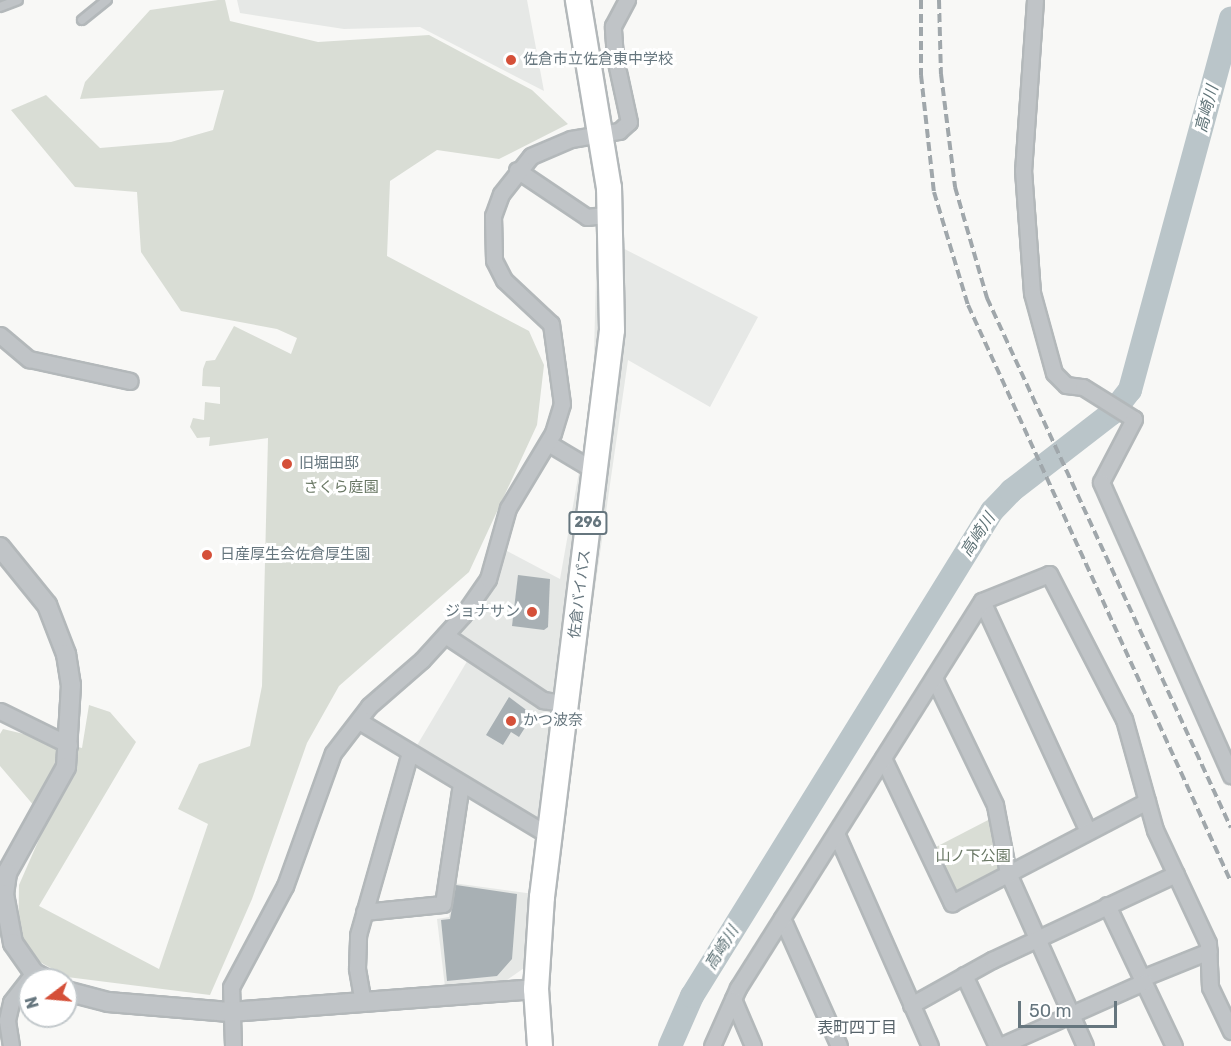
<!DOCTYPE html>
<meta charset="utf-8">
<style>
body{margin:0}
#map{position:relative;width:1231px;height:1046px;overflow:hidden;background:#f8f8f6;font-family:Rubik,"Noto Sans JP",sans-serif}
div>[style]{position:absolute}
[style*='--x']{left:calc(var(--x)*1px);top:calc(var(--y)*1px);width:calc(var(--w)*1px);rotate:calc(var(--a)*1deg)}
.built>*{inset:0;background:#e6e8e6}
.green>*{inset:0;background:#d9ddd5}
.river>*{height:24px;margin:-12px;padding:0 12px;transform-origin:12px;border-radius:12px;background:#bac5c9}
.building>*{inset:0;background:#a8b0b4}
.roads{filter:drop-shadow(2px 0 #b3b8ba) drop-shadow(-2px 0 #b3b8ba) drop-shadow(0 2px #b3b8ba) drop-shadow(0 -2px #b3b8ba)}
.service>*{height:8px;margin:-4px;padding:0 4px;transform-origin:4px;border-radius:4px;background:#c0c4c7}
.minor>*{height:15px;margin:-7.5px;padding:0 7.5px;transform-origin:7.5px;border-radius:7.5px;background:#c0c4c7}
.tertiary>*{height:18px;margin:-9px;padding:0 9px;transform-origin:9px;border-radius:9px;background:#c0c4c7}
.trunk>*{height:24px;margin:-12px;padding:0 12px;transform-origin:12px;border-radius:12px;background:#fff}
.rail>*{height:4px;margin-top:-2px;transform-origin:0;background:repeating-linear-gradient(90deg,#a0a7ab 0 9px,transparent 0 13.5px)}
.dots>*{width:16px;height:16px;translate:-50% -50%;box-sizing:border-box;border:3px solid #fff;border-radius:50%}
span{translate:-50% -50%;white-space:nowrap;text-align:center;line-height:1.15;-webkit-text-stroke:6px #fff;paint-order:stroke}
.shield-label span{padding:2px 4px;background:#fff;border:2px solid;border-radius:4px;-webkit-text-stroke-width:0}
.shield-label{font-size:14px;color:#66767e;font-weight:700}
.poi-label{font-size:15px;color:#66767e}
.left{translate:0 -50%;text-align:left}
.right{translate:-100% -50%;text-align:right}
.park-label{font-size:15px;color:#697764}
.street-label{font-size:15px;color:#66767e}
.water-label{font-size:16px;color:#607478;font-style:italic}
.neighbourhood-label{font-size:16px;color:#57636a}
.north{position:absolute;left:18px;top:968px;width:60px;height:60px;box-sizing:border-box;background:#fff;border:2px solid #c2c8cb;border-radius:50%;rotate:254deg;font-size:16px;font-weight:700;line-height:24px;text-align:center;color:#66767e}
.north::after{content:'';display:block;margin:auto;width:21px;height:27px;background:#d55039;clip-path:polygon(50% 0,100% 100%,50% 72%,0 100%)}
.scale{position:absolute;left:1018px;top:1001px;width:99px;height:27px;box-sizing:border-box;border:3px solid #66767e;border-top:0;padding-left:8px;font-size:18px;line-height:21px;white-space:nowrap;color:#66767e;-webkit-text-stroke:4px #fff;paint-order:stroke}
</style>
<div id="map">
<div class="built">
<i style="clip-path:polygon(237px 0,527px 0,544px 91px,420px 27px,344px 29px,240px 13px)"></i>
<i style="clip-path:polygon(597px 235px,758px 317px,710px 407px,628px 360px,559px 837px,527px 966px,507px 980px,445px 987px,437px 919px,449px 917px,453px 883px,534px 894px,545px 828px,413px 752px,469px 658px,448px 645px,507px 551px,560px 579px,593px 393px)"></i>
</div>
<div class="green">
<i style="clip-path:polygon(218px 0,225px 0,230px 21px,318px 42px,429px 35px,532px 90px,568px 124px,499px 159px,437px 150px,390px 181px,387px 256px,529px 331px,544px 365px,537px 425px,469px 572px,339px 686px,307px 743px,252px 899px,210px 995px,67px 977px,18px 950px,19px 885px,47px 821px,0 766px,0 734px,3px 729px,82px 748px,89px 705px,110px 712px,136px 742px,39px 906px,159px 969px,208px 824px,178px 809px,199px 764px,250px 746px,262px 686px,268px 438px,209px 446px,210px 437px,197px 438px,190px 427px,193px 418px,204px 420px,205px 402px,220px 404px,220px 387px,202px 386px,203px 369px,206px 361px,215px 360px,234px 326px,291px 354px,297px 338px,277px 329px,181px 311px,141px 252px,137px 192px,75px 187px,11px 110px,46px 95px,100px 148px,171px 142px,213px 130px,224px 90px,80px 99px,85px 82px,150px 10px)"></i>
<i style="clip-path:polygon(994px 817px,1001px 871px,959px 893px,952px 890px,934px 848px)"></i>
</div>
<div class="river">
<i style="--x:670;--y:1046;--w:55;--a:-66.3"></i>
<i style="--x:692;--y:996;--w:570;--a:-58.26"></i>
<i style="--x:992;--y:511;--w:28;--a:-46"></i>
<i style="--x:1011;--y:491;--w:128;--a:-37.7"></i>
<i style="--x:1112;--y:413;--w:29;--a:-52"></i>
<i style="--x:1130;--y:390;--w:385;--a:-74.8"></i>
</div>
<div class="building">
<i style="clip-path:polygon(518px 575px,550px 579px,548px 627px,544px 630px,512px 626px)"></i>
<i style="clip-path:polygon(509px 697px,533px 715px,519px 737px,511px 732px,503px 745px,486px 735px)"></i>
<i style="clip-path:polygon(456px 885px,517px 894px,512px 959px,497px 976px,447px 981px,441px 920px,450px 919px)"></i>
</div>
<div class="roads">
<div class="service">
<i style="--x:0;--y:7;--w:19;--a:-21"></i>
<i style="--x:82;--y:20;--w:32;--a:-39"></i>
</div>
<div class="minor">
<i style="--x:1035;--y:0;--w:170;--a:94"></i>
<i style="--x:1023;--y:170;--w:123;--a:85.8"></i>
<i style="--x:1032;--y:293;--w:83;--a:74.6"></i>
<i style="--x:1054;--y:373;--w:17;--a:45"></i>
<i style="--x:1066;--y:385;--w:17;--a:7"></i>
<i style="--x:1083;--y:387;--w:60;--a:32.1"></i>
<i style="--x:1134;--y:419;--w:71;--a:117.6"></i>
<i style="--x:1101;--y:482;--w:321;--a:66.1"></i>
<i style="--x:517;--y:170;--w:84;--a:33.9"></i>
<i style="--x:587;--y:217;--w:23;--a:-7"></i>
<i style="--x:0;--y:335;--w:38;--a:40"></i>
<i style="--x:29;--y:359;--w:103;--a:12.3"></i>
<i style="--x:548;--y:443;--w:55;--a:30.8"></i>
<i style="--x:982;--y:601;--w:253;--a:65.3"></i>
<i style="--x:445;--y:635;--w:118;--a:33.6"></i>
<i style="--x:543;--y:700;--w:24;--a:9"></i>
<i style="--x:934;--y:678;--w:141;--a:64.3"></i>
<i style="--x:995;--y:805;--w:69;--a:79.2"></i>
<i style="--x:1008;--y:873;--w:189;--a:66"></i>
<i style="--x:0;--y:711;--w:77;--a:26.2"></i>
<i style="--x:359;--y:721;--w:223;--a:31.1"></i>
<i style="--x:883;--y:758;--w:161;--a:64.6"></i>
<i style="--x:952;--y:903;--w:220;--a:-27.6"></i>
<i style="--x:836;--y:833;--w:233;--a:66.2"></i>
<i style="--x:1107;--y:905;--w:156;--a:64.6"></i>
<i style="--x:364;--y:912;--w:79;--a:-5.8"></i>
<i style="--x:443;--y:904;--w:121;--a:-81.5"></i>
<i style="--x:782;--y:918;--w:140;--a:66"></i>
<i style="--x:964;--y:975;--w:78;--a:65.1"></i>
<i style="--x:1142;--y:978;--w:72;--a:-21.9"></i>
<i style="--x:733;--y:999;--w:51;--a:66.9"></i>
<i style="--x:363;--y:1003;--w:36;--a:-100"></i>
<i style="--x:357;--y:968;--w:33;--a:-88"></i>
<i style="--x:358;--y:935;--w:189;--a:-74.1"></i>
<i style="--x:911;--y:1005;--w:93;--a:-29.1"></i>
<i style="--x:992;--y:960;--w:203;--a:-25.1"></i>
<i style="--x:11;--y:1046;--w:26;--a:-99"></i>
<i style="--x:7;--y:1020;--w:18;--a:-77"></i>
<i style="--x:11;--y:1002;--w:37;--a:-52"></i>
<i style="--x:233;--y:1046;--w:59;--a:-91.9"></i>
<i style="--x:231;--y:987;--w:115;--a:-61.9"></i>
<i style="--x:285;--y:886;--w:141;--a:-70.2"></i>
<i style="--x:333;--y:753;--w:59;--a:-52.5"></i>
<i style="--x:369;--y:706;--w:70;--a:-41"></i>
<i style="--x:422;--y:660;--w:61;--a:-47.7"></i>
<i style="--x:463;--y:615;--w:44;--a:-55.2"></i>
<i style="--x:488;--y:579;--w:74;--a:-74.3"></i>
<i style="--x:508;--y:508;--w:87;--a:-59"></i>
<i style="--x:553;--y:433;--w:30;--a:-73"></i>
<i style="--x:562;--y:404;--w:81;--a:-97.8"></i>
<i style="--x:551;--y:324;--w:64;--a:-136.9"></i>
<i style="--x:504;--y:280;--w:22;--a:-117"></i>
<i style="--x:494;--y:260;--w:44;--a:-91.3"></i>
<i style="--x:493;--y:216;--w:23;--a:-70"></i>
<i style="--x:501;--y:194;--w:48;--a:-51.7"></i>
<i style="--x:531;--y:156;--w:43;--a:-23"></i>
<i style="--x:571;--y:139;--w:49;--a:-9.5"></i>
<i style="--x:619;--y:131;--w:13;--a:-42"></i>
<i style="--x:629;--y:122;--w:66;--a:-102.3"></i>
<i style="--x:615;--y:58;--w:32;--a:-94"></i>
<i style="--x:613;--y:26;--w:30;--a:-62"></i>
<i style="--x:712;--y:1046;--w:64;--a:-65.9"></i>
<i style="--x:738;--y:988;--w:457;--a:-57.8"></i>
<i style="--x:982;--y:601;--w:72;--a:-21.9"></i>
<i style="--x:1049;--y:574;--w:163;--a:62.7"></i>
<i style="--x:1124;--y:719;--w:115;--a:74.4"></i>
<i style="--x:1155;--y:830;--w:125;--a:64.9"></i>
<i style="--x:1208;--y:943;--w:44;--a:87.4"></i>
<i style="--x:1210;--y:987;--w:49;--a:64.5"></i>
<i style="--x:1000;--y:1046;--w:158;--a:-24"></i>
</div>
<div class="tertiary">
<i style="--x:0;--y:547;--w:75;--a:51"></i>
<i style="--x:47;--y:605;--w:53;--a:68.8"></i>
<i style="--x:66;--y:654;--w:31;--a:81"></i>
<i style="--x:71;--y:685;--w:82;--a:93.5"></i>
<i style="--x:66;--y:767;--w:121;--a:119.1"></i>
<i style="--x:7;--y:873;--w:21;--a:98"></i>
<i style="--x:4;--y:894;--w:50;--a:79.6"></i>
<i style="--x:13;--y:943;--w:37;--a:55"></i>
<i style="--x:34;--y:973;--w:15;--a:28"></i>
<i style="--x:66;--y:991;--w:43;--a:14.7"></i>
<i style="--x:108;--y:1002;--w:122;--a:4.7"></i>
<i style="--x:230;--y:1012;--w:307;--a:-4.3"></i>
</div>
<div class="trunk">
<i style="--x:540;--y:1046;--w:57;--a:-94"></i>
<i style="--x:536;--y:989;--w:92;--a:-86.3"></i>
<i style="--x:542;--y:897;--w:571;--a:-82.96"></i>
<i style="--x:612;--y:330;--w:142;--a:-91.2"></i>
<i style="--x:609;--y:188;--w:191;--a:-99.4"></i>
</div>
</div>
<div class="rail">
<i style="--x:921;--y:0;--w:75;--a:90"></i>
<i style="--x:921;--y:75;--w:118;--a:83.7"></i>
<i style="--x:934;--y:192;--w:118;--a:73.3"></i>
<i style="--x:968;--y:305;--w:634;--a:65.5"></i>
<i style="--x:939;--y:0;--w:74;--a:88.5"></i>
<i style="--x:941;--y:74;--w:114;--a:82.9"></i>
<i style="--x:955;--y:187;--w:116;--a:73.9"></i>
<i style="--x:987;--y:298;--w:583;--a:65.28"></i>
</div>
<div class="dots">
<i style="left:511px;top:60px;background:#d55039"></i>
<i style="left:287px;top:464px;background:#d55039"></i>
<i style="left:207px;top:555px;background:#d55039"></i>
<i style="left:532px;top:612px;background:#d55039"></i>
<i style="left:511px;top:721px;background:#d55039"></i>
</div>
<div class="shield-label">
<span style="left:588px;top:523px">296</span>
</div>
<div class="poi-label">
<span class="left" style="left:523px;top:60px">佐倉市立佐倉東中学校</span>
<span class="left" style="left:299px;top:464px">旧堀田邸</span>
<span class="left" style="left:220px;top:555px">日産厚生会佐倉厚生園</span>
<span class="right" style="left:520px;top:612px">ジョナサン</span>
<span class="left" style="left:523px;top:721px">かつ波奈</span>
</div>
<div class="park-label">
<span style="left:341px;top:488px">さくら庭園</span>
<span style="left:973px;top:857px">山ノ下公園</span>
</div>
<div class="street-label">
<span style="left:580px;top:594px;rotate:-83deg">佐倉バイパス</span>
</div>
<div class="water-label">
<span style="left:1207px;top:109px;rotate:-75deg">高崎川</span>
<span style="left:978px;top:535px;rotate:-57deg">高崎川</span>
<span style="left:722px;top:948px;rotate:-58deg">高崎川</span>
</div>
<div class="neighbourhood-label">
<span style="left:857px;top:1028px">表町四丁目</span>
</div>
<div class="north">N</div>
<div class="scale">50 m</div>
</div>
